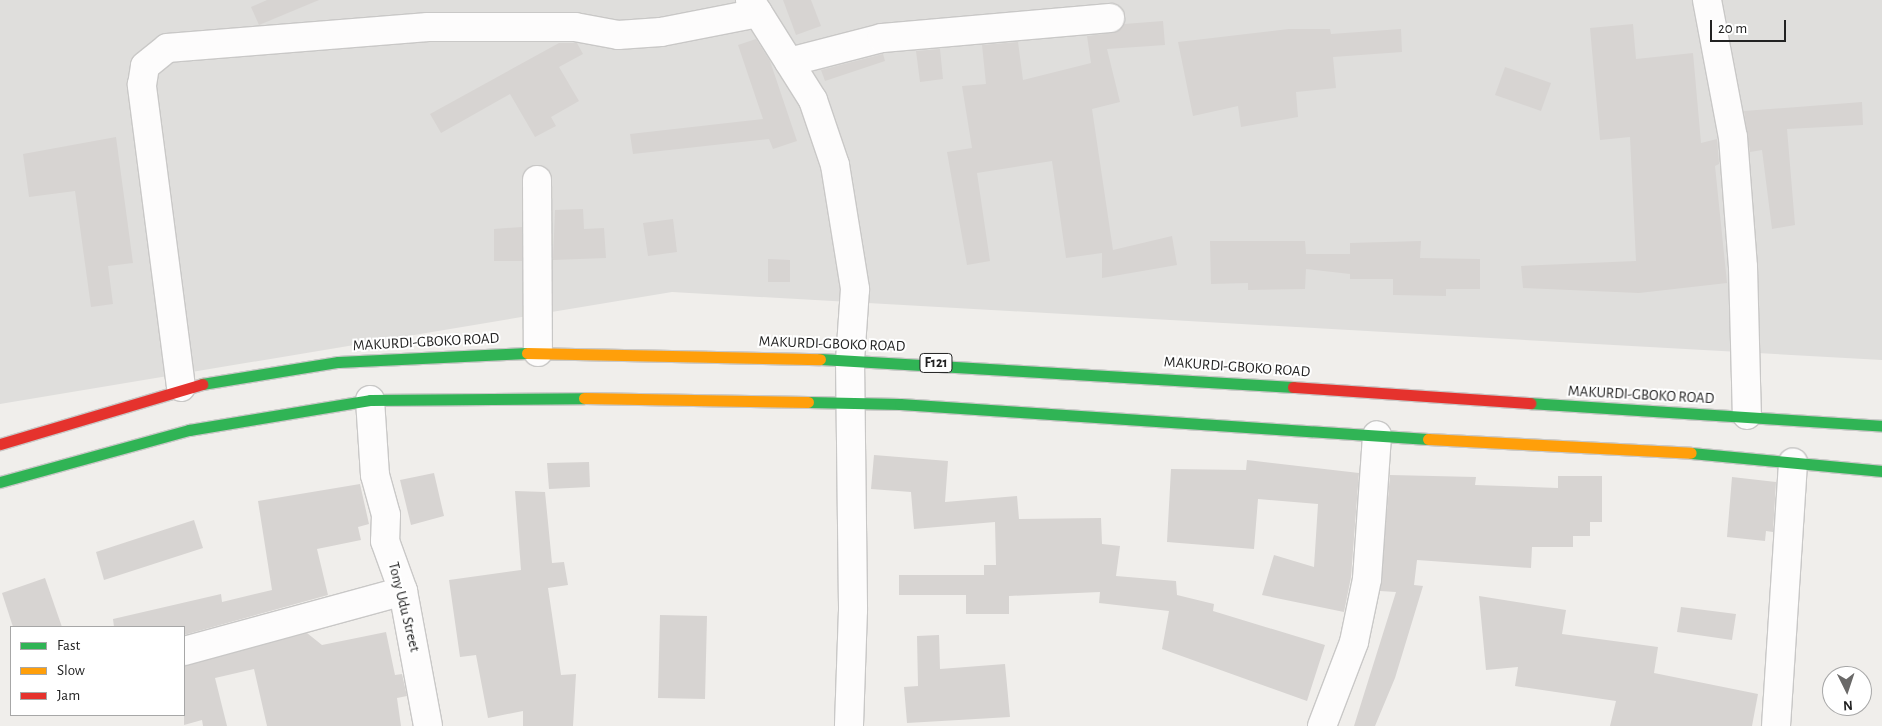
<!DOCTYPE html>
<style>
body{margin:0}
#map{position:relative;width:1882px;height:726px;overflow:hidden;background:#f0eeeb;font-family:"Alegreya Sans",sans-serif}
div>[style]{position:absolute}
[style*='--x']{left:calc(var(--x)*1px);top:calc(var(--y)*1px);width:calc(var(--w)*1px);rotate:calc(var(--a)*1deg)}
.residential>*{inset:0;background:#dfdedc}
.building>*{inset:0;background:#d7d4d2}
.roads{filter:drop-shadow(1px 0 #c9c8c7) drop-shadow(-1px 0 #c9c8c7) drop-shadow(0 1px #c9c8c7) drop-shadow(0 -1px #c9c8c7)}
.street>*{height:28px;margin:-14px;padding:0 14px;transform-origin:14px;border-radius:14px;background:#fdfcfc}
.fast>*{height:11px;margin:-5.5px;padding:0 5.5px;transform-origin:5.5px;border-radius:5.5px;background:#30b455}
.slow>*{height:11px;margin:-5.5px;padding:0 5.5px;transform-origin:5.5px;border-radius:5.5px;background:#ff9f0a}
.jam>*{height:11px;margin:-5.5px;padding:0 5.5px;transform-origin:5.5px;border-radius:5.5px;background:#e5322d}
span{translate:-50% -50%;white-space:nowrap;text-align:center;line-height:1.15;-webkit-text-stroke:4px #fff;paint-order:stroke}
.shield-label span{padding:1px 4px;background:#fff;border:1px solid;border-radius:4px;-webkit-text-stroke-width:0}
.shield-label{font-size:14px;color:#222;font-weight:700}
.street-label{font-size:15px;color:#222}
.legend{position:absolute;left:10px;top:626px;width:175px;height:90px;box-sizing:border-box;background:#fff;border:1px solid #a7a7a7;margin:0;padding:6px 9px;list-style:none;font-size:15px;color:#222}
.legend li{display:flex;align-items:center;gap:10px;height:25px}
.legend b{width:25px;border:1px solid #a7a7a7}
.north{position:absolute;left:1822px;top:666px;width:50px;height:50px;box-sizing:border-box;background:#fff;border:1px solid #a7a7a7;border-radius:50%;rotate:176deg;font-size:14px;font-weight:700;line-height:20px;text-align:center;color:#222}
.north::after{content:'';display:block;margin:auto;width:18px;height:22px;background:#6a6968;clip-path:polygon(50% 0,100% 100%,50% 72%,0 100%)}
.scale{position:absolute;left:1710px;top:20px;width:76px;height:22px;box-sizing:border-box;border:2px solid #222;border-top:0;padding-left:6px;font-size:15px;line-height:18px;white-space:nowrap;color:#222;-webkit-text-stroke:4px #fff;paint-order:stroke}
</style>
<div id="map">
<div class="residential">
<i style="clip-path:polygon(0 0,1882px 0,1882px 360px,672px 292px,0 404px)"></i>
</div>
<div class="building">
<i style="clip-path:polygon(267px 0,319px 0,259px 25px,251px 7px)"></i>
<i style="clip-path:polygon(783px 0,811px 0,821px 26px,796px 35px)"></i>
<i style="clip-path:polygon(1163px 21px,1165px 45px,1107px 49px,1120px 102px,1092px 109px,1113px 250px,1172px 236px,1177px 265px,1102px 278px,1102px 253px,1066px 258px,1052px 161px,977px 173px,990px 261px,967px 265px,947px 152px,972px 148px,962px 86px,986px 84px,982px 45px,1018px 42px,1023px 80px,1091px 63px,1087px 36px,1112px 33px,1124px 24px)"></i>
<i style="clip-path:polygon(1633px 24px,1636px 59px,1693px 53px,1701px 143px,1717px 139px,1719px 164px,1715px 166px,1727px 283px,1639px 293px,1523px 288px,1521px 266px,1636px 261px,1630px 137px,1600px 140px,1590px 28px)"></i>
<i style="clip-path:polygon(1289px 29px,1330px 29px,1331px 34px,1401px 29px,1402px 52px,1333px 57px,1336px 88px,1296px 92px,1298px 117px,1241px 127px,1238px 106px,1193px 116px,1178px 42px)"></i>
<i style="clip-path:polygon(756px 39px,770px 61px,797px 141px,773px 149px,769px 139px,633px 154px,630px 134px,763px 119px,738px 45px)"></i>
<i style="clip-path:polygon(559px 43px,577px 43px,583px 54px,559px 67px,579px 101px,551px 117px,556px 126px,535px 137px,510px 94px,441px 133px,430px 114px)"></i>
<i style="clip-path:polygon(940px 49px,943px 79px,920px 82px,916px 51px)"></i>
<i style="clip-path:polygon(883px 54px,885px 61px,825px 81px,821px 70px)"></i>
<i style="clip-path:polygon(1505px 67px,1551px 83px,1541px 111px,1495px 95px)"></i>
<i style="clip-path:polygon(1862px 102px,1863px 125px,1787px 129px,1795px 225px,1772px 229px,1762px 150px,1750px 152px,1744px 111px)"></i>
<i style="clip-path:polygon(116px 137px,133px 263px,108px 266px,113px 304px,91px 307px,75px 191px,29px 197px,23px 154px)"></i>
<i style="clip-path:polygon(583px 209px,584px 229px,604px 228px,606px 258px,553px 260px,555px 210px)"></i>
<i style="clip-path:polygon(673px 219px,677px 252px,648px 256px,643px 223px)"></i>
<i style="clip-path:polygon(522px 227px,522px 261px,494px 261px,494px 229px)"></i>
<i style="clip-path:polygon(1210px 241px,1305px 241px,1306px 254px,1350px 254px,1350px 243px,1421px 241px,1420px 258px,1480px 259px,1480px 289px,1446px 289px,1446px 296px,1393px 295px,1393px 279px,1350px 279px,1350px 274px,1306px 269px,1305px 289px,1248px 290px,1248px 283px,1211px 284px)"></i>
<i style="clip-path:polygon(768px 259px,790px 260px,790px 282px,768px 282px)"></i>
<i style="clip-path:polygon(874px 455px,948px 461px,945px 502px,1017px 496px,1019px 519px,1101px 518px,1102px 544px,1120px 546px,1116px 576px,1176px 581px,1177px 595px,1214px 604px,1213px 611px,1325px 645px,1307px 701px,1162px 649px,1169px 611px,1099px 603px,1100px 592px,1009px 596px,1009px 614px,966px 614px,966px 595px,899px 595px,899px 575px,984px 575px,984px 565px,996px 565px,995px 522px,914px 529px,911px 492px,871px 489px)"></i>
<i style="clip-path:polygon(1247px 460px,1359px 473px,1351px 577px,1344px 612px,1262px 595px,1274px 555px,1314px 567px,1318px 504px,1258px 499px,1254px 549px,1167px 542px,1171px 469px,1246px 470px)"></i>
<i style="clip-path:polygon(589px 462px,590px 487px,549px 489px,547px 463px)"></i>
<i style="clip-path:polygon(434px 473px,444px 516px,411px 525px,400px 480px)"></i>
<i style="clip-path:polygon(1390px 475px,1476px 477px,1475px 485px,1558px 488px,1558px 476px,1602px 476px,1602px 522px,1590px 522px,1590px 536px,1573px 536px,1573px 547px,1532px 547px,1531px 568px,1417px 560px,1414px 585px,1423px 586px,1395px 678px,1375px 726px,1354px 726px,1396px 592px,1380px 591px)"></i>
<i style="clip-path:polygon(1732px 477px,1776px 482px,1773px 532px,1766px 531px,1765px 541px,1727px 537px)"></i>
<i style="clip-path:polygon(360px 484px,369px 524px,358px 527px,361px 540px,317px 549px,328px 595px,184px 635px,184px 627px,114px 627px,113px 619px,221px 594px,222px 602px,272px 590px,258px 501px)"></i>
<i style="clip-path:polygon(515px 491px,545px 492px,552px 563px,564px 562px,568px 585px,548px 588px,561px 675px,576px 674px,573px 726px,523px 726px,523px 711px,488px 718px,476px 655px,460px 657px,449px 580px,521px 570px)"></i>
<i style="clip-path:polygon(194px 520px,203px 548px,104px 580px,96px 552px)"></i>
<i style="clip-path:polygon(45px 578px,62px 627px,13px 627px,2px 593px)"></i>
<i style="clip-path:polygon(1479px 596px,1566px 610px,1562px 634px,1658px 647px,1654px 673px,1758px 694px,1752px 726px,1610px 726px,1616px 701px,1515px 686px,1518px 667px,1486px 670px)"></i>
<i style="clip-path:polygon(1681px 607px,1736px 614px,1732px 640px,1677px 632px)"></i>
<i style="clip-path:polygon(660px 615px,707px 616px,705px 699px,658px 698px)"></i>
<i style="clip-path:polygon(386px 632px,395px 675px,402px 674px,407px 696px,397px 698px,401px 726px,267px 726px,254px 669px,215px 678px,227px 726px,203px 726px,202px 720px,184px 725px,184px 666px,307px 633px,322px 645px)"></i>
<i style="clip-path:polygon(939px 635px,940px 669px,1005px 664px,1010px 717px,907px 723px,904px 687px,918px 686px,917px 636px)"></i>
</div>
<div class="roads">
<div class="street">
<i style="--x:750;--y:0;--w:118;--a:57.8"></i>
<i style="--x:813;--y:100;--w:69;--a:71.3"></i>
<i style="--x:835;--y:165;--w:126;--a:80.8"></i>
<i style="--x:855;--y:289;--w:71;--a:94"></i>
<i style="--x:850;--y:360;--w:250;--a:89.3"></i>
<i style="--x:853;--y:610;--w:116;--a:92"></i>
<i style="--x:1707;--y:0;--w:139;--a:79.3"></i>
<i style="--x:1733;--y:137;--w:130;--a:85.6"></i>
<i style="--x:1743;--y:267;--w:148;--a:88.5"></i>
<i style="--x:789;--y:62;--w:96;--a:-14.5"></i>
<i style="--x:882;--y:38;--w:229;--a:-5"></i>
<i style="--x:537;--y:180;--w:172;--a:89.7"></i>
<i style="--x:181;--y:387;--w:305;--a:-97.4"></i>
<i style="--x:142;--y:85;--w:19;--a:-81"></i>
<i style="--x:145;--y:66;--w:28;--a:-39"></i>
<i style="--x:167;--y:48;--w:262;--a:-4.6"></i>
<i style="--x:428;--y:27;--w:147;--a:0"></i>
<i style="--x:575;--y:27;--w:44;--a:10.5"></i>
<i style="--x:618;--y:35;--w:43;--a:-4"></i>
<i style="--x:661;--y:32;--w:99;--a:-11.1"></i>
<i style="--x:370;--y:400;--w:75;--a:86.2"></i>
<i style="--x:375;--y:475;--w:41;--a:74.6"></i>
<i style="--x:386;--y:515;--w:26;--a:92"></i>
<i style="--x:385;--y:541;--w:53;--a:70.2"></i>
<i style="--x:403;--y:591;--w:137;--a:79.5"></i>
<i style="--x:184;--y:651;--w:227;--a:-15.3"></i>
<i style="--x:1322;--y:726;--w:90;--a:-69.1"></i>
<i style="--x:1354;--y:642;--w:64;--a:-78.3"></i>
<i style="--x:1367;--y:579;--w:144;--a:-86"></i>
<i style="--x:1776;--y:726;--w:264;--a:-86.3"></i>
</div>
<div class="fast">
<i style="--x:820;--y:359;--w:474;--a:3.4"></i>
<i style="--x:202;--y:384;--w:138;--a:-9.2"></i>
<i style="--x:338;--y:362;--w:189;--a:-2.7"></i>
<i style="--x:808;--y:402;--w:92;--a:1.2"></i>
<i style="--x:900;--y:404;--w:529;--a:3.79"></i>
<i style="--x:1530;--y:403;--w:353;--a:3.7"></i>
<i style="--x:1691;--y:453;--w:192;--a:5.4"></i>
<i style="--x:0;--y:482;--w:196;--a:-15.4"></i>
<i style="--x:189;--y:430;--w:183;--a:-9.4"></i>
<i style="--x:370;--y:400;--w:214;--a:-0.5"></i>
</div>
<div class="slow">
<i style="--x:527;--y:353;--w:293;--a:1.2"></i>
<i style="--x:584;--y:398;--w:224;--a:1"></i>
<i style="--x:1428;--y:439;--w:263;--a:3"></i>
</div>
<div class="jam">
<i style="--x:1293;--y:387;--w:238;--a:3.9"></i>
<i style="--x:0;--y:444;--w:211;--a:-16.5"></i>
</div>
</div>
<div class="shield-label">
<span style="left:936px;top:363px">F121</span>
</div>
<div class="street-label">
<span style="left:426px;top:342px;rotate:-3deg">MAKURDI-GBOKO ROAD</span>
<span style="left:832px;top:344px;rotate:2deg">MAKURDI-GBOKO ROAD</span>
<span style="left:1237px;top:367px;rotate:4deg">MAKURDI-GBOKO ROAD</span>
<span style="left:1641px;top:395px;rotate:3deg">MAKURDI-GBOKO ROAD</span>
<span style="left:404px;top:607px;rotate:76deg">Tony Udu Street</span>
</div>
<ul class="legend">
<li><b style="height:6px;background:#30b455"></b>Fast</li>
<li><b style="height:6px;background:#ff9f0a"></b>Slow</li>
<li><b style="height:6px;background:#e5322d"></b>Jam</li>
</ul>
<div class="north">N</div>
<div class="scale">20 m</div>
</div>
